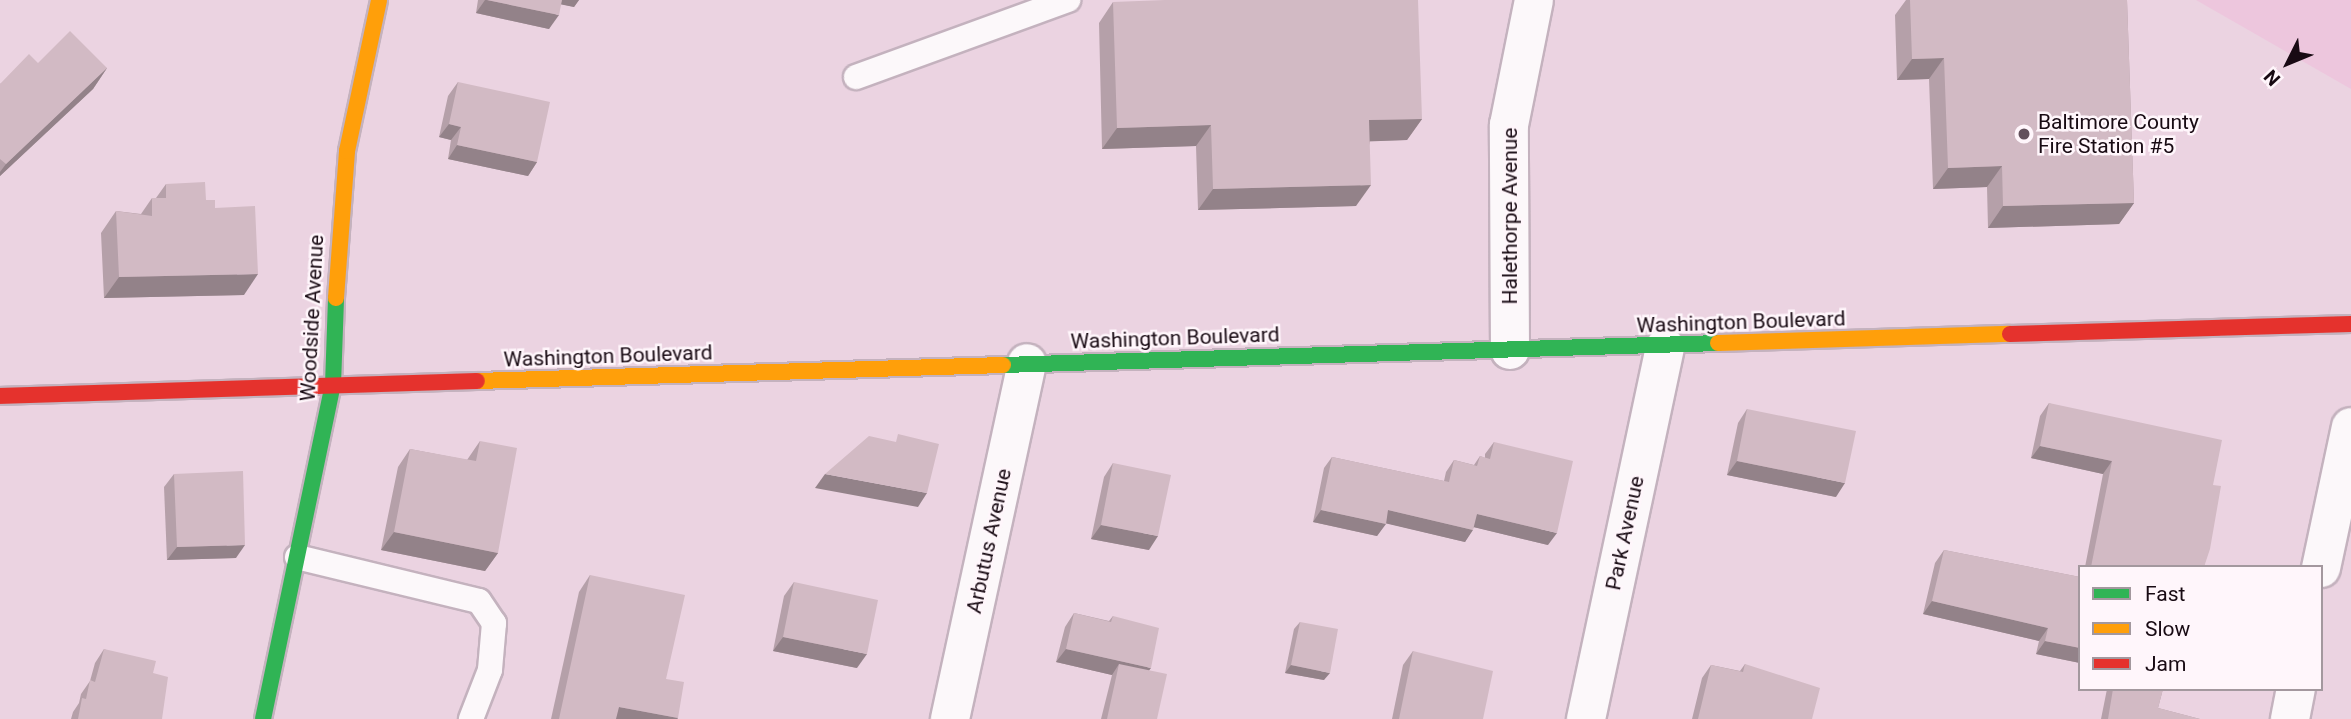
<!DOCTYPE html>
<style>
body{margin:0}
#map{position:relative;width:2351px;height:719px;overflow:hidden;background:#ebd3e1;font-family:Roboto,sans-serif}
div>[style]{position:absolute}
[style*='--x']{left:calc(var(--x)*1px);top:calc(var(--y)*1px);width:calc(var(--w)*1px);rotate:calc(var(--a)*1deg)}
.built>*{inset:0;background:#edc6dd}
.roads{filter:drop-shadow(2px 0 #c4b2be) drop-shadow(-2px 0 #c4b2be) drop-shadow(0 2px #c4b2be) drop-shadow(0 -2px #c4b2be)}
.lane>*{height:24px;margin:-12px;padding:0 12px;transform-origin:12px;border-radius:12px;background:#fcf8fa}
.street>*{height:38px;margin:-19px;padding:0 19px;transform-origin:19px;border-radius:19px;background:#fcf8fa}
.fast>*{height:16px;margin:-8px;padding:0 8px;transform-origin:8px;border-radius:8px;background:#30b455}
.slow>*{height:16px;margin:-8px;padding:0 8px;transform-origin:8px;border-radius:8px;background:#ff9f0a}
.jam>*{height:16px;margin:-8px;padding:0 8px;transform-origin:8px;border-radius:8px;background:#e5322d}
.wall>*{inset:0;background:#b5a0a9}
.shaded-wall>*{inset:0;background:#938289}
.building>*{inset:0;background:#d2bac4}
.dots>*{width:19px;height:19px;translate:-50% -50%;box-sizing:border-box;border:4px solid #fff6fb;border-radius:50%}
span{translate:-50% -50%;white-space:nowrap;text-align:center;line-height:1.15;-webkit-text-stroke:5px #fff6fb;paint-order:stroke}
.poi-label{font-size:21px;color:#180a13}
.left{translate:0 -50%;text-align:left}
.street-label{font-size:21px;color:#180a13}
.legend{position:absolute;left:2078px;top:565px;width:245px;height:126px;box-sizing:border-box;background:#fff6fb;border:2px solid #a3989e;margin:0;padding:9px 12px;list-style:none;font-size:21px;color:#180a13}
.legend li{display:flex;align-items:center;gap:14px;height:35px}
.legend b{width:35px;border:2px solid #a3989e}
.north{position:absolute;left:2253px;top:28px;width:70px;height:70px;-webkit-text-stroke:5px #fff6fb;paint-order:stroke;rotate:227deg;font-size:19px;font-weight:700;line-height:28px;text-align:center;color:#180a13}
.north::after{content:'';display:block;margin:auto;width:24px;height:32px;background:#180a13;clip-path:polygon(50% 0,100% 100%,50% 72%,0 100%)}
</style>
<div id="map">
<div class="built">
<i style="clip-path:polygon(2196px 0,2351px 0,2351px 89px)"></i>
</div>
<div class="roads">
<div class="lane">
<i style="--x:856;--y:77;--w:226;--a:-20"></i>
<i style="--x:297;--y:557;--w:187;--a:13.6"></i>
<i style="--x:479;--y:601;--w:27;--a:56"></i>
<i style="--x:494;--y:623;--w:47;--a:94.9"></i>
<i style="--x:490;--y:670;--w:53;--a:111.2"></i>
</div>
<div class="street">
<i style="--x:1510;--y:350;--w:225;--a:-90.3"></i>
<i style="--x:1509;--y:125;--w:127;--a:-78.7"></i>
<i style="--x:2321;--y:568;--w:144;--a:-78"></i>
<i style="--x:950;--y:719;--w:364;--a:-77.8"></i>
<i style="--x:1586;--y:719;--w:380;--a:-78"></i>
<i style="--x:2290;--y:719;--w:31;--a:-79"></i>
</div>
<div class="fast">
<i style="--x:1003;--y:365;--w:715;--a:-1.76"></i>
<i style="--x:263;--y:719;--w:341;--a:-78.2"></i>
<i style="--x:333;--y:385;--w:87;--a:-88"></i>
</div>
<div class="slow">
<i style="--x:336;--y:298;--w:147;--a:-85.7"></i>
<i style="--x:347;--y:151;--w:154;--a:-78"></i>
<i style="--x:1718;--y:343;--w:292;--a:-1.8"></i>
<i style="--x:477;--y:381;--w:526;--a:-1.74"></i>
</div>
<div class="jam">
<i style="--x:2010;--y:334;--w:341;--a:-1.7"></i>
<i style="--x:0;--y:396;--w:477;--a:-1.8"></i>
</div>
</div>
<div class="wall">
<i style="clip-path:polygon(478px 0,579px 0,574px 7px,561px 4px,549px 29px,476px 13px)"></i>
<i style="clip-path:polygon(1906px 0,2127px 0,2134px 203px,2119px 224px,1988px 228px,1987px 187px,1933px 189px,1929px 79px,1897px 80px,1895px 15px)"></i>
<i style="clip-path:polygon(1113px 2px,1422px 119px,1407px 140px,1370px 141px,1356px 206px,1198px 210px,1196px 146px,1102px 149px,1099px 23px)"></i>
<i style="clip-path:polygon(38px 63px,107px 68px,93px 89px,0 176px,0 84px)"></i>
<i style="clip-path:polygon(458px 82px,537px 162px,528px 176px,448px 159px,451px 140px,439px 137px,448px 96px)"></i>
<i style="clip-path:polygon(166px 184px,206px 200px,215px 208px,244px 295px,104px 298px,101px 233px,116px 211px,141px 214px,152px 198px,156px 198px)"></i>
<i style="clip-path:polygon(2049px 403px,2213px 485px,2204px 567px,2085px 567px,2103px 474px,2031px 458px,2040px 416px)"></i>
<i style="clip-path:polygon(1747px 409px,1836px 497px,1727px 475px,1738px 423px)"></i>
<i style="clip-path:polygon(480px 441px,498px 553px,485px 571px,381px 550px,398px 467px,410px 449px,467px 460px)"></i>
<i style="clip-path:polygon(1494px 442px,1548px 545px,1474px 527px,1465px 542px,1386px 523px,1377px 536px,1313px 522px,1324px 468px,1332px 457px,1444px 481px,1446px 472px,1454px 460px,1474px 465px,1480px 456px,1485px 458px,1485px 454px)"></i>
<i style="clip-path:polygon(1113px 463px,1149px 550px,1091px 539px,1104px 477px)"></i>
<i style="clip-path:polygon(174px 474px,236px 558px,167px 560px,164px 487px)"></i>
<i style="clip-path:polygon(1944px 550px,2080px 577px,2080px 663px,2036px 654px,2039px 641px,1923px 614px,1935px 563px)"></i>
<i style="clip-path:polygon(590px 575px,666px 679px,678px 718px,677px 719px,551px 719px,579px 592px)"></i>
<i style="clip-path:polygon(794px 582px,857px 668px,773px 651px,784px 596px)"></i>
<i style="clip-path:polygon(1074px 613px,1109px 621px,1113px 616px,1149px 670px,1157px 719px,1101px 719px,1112px 675px,1056px 662px,1065px 627px)"></i>
<i style="clip-path:polygon(1300px 622px,1324px 680px,1285px 673px,1294px 629px)"></i>
<i style="clip-path:polygon(104px 649px,153px 673px,162px 719px,71px 719px,73px 712px,79px 703px,81px 694px,90px 681px,95px 663px)"></i>
<i style="clip-path:polygon(1413px 651px,1483px 719px,1392px 719px,1403px 665px)"></i>
<i style="clip-path:polygon(1745px 664px,1812px 719px,1692px 719px,1702px 678px,1711px 665px,1740px 671px)"></i>
<i style="clip-path:polygon(2107px 689px,2163px 689px,2158px 708px,2200px 719px,2101px 719px)"></i>
</div>
<div class="shaded-wall">
<i style="clip-path:polygon(485px 0,487px 0,559px 15px,549px 29px,476px 13px)"></i>
<i style="clip-path:polygon(556px 0,579px 0,574px 7px,554px 3px)"></i>
<i style="clip-path:polygon(1944px 58px,1929px 79px,1897px 80px,1912px 59px)"></i>
<i style="clip-path:polygon(107px 68px,93px 89px,0 176px,0 172px,6px 164px)"></i>
<i style="clip-path:polygon(1422px 119px,1407px 140px,1354px 142px,1369px 120px)"></i>
<i style="clip-path:polygon(449px 124px,461px 127px,451px 140px,439px 137px)"></i>
<i style="clip-path:polygon(1211px 125px,1196px 146px,1102px 149px,1117px 128px)"></i>
<i style="clip-path:polygon(457px 145px,537px 162px,528px 176px,448px 159px)"></i>
<i style="clip-path:polygon(2002px 166px,1987px 187px,1933px 189px,1948px 168px)"></i>
<i style="clip-path:polygon(1371px 185px,1356px 206px,1198px 210px,1213px 189px)"></i>
<i style="clip-path:polygon(2134px 203px,2119px 224px,1988px 228px,2003px 206px)"></i>
<i style="clip-path:polygon(258px 274px,244px 295px,104px 298px,119px 277px)"></i>
<i style="clip-path:polygon(2040px 446px,2112px 461px,2103px 474px,2031px 458px)"></i>
<i style="clip-path:polygon(1737px 461px,1845px 483px,1836px 497px,1727px 475px)"></i>
<i style="clip-path:polygon(825px 474px,927px 493px,918px 507px,815px 488px)"></i>
<i style="clip-path:polygon(1321px 510px,1386px 524px,1377px 536px,1313px 522px)"></i>
<i style="clip-path:polygon(1388px 510px,1473px 530px,1465px 542px,1380px 522px)"></i>
<i style="clip-path:polygon(1477px 514px,1557px 533px,1548px 545px,1469px 526px)"></i>
<i style="clip-path:polygon(1101px 525px,1158px 536px,1149px 550px,1091px 539px)"></i>
<i style="clip-path:polygon(394px 532px,498px 553px,485px 571px,381px 550px)"></i>
<i style="clip-path:polygon(245px 545px,236px 558px,167px 560px,177px 547px)"></i>
<i style="clip-path:polygon(1932px 601px,2048px 628px,2039px 641px,1923px 614px)"></i>
<i style="clip-path:polygon(783px 637px,867px 654px,857px 668px,773px 651px)"></i>
<i style="clip-path:polygon(2045px 641px,2080px 648px,2080px 663px,2036px 654px)"></i>
<i style="clip-path:polygon(1066px 649px,1151px 668px,1141px 681px,1119px 664px,1112px 675px,1056px 662px)"></i>
<i style="clip-path:polygon(1291px 665px,1330px 673px,1324px 680px,1285px 673px)"></i>
<i style="clip-path:polygon(619px 707px,678px 718px,677px 719px,611px 719px)"></i>
</div>
<div class="building">
<i style="clip-path:polygon(487px 0,562px 0,559px 15px)"></i>
<i style="clip-path:polygon(1165px 0,1418px 0,1422px 119px,1369px 120px,1371px 185px,1213px 189px,1211px 125px,1117px 128px,1113px 2px)"></i>
<i style="clip-path:polygon(1910px 0,2127px 0,2134px 203px,2003px 206px,2002px 166px,1948px 168px,1944px 58px,1912px 59px)"></i>
<i style="clip-path:polygon(70px 31px,107px 68px,6px 164px,0 159px,0 84px,29px 54px,38px 63px)"></i>
<i style="clip-path:polygon(458px 82px,550px 102px,537px 162px,457px 145px,461px 127px,449px 124px)"></i>
<i style="clip-path:polygon(205px 182px,206px 200px,215px 200px,215px 208px,255px 206px,258px 274px,119px 277px,116px 211px,152px 216px,152px 198px,166px 198px,166px 184px)"></i>
<i style="clip-path:polygon(2049px 403px,2222px 440px,2213px 485px,2221px 486px,2210px 549px,2204px 567px,2193px 565px,2192px 567px,2091px 567px,2112px 461px,2040px 446px)"></i>
<i style="clip-path:polygon(1747px 409px,1856px 431px,1845px 483px,1737px 461px)"></i>
<i style="clip-path:polygon(898px 434px,939px 444px,927px 493px,825px 474px,869px 436px,896px 442px)"></i>
<i style="clip-path:polygon(480px 441px,517px 448px,498px 553px,394px 532px,410px 449px,476px 461px)"></i>
<i style="clip-path:polygon(1494px 442px,1573px 461px,1557px 533px,1477px 514px,1473px 530px,1388px 510px,1386px 524px,1321px 510px,1332px 457px,1449px 482px,1454px 460px,1477px 466px,1480px 456px,1490px 459px)"></i>
<i style="clip-path:polygon(1113px 463px,1171px 475px,1158px 536px,1101px 525px)"></i>
<i style="clip-path:polygon(243px 471px,245px 545px,177px 547px,174px 474px)"></i>
<i style="clip-path:polygon(1944px 550px,2080px 577px,2080px 648px,2045px 641px,2048px 628px,1932px 601px)"></i>
<i style="clip-path:polygon(590px 575px,685px 595px,666px 679px,684px 682px,678px 718px,619px 707px,616px 719px,559px 719px)"></i>
<i style="clip-path:polygon(794px 582px,878px 600px,867px 654px,783px 637px)"></i>
<i style="clip-path:polygon(1074px 613px,1111px 622px,1113px 616px,1159px 628px,1151px 668px,1066px 649px)"></i>
<i style="clip-path:polygon(1300px 622px,1338px 629px,1330px 673px,1291px 665px)"></i>
<i style="clip-path:polygon(104px 649px,156px 661px,153px 673px,168px 677px,162px 719px,78px 719px,82px 698px,86px 699px,90px 680px,95px 682px)"></i>
<i style="clip-path:polygon(1413px 651px,1493px 671px,1483px 719px,1399px 719px)"></i>
<i style="clip-path:polygon(1119px 664px,1167px 674px,1157px 719px,1107px 719px)"></i>
<i style="clip-path:polygon(1745px 664px,1820px 688px,1812px 719px,1698px 719px,1711px 665px,1743px 672px)"></i>
<i style="clip-path:polygon(2113px 689px,2163px 689px,2158px 708px,2200px 719px,2108px 719px)"></i>
</div>
<div class="dots">
<i style="left:2024px;top:134px;background:#62505b"></i>
</div>
<div class="poi-label">
<span class="left" style="left:2038px;top:134px">Baltimore County<br>Fire Station #5</span>
</div>
<div class="street-label">
<span style="left:1510px;top:216px;rotate:-90deg">Halethorpe Avenue</span>
<span style="left:312px;top:318px;rotate:-87deg">Woodside Avenue</span>
<span style="left:1741px;top:322px;rotate:-2deg">Washington Boulevard</span>
<span style="left:1175px;top:338px;rotate:-2deg">Washington Boulevard</span>
<span style="left:608px;top:356px;rotate:-2deg">Washington Boulevard</span>
<span style="left:1625px;top:533px;rotate:-78deg">Park Avenue</span>
<span style="left:989px;top:541px;rotate:-78deg">Arbutus Avenue</span>
</div>
<ul class="legend">
<li><b style="height:9px;background:#30b455"></b>Fast</li>
<li><b style="height:9px;background:#ff9f0a"></b>Slow</li>
<li><b style="height:9px;background:#e5322d"></b>Jam</li>
</ul>
<div class="north">N</div>
</div>
